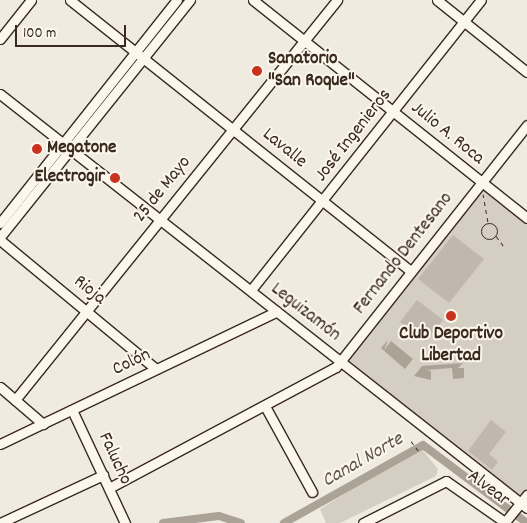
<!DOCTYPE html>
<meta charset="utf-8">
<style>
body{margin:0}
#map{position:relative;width:527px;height:523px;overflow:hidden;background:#f0ebe0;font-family:Dekko,sans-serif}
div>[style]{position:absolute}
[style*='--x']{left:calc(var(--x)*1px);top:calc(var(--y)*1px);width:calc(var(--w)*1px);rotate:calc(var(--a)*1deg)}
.green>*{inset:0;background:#d5cec3}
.water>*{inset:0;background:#aca397}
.canal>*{height:8px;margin:-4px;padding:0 4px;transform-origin:4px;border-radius:4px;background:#aca397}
.building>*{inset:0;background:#c0b8ad}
.path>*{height:1px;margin-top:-0.5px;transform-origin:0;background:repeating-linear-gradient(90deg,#3b2a1e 0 4px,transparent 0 8px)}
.path>.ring{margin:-0.5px;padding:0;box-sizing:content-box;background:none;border:1px solid #3b2a1e;border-radius:50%}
.roads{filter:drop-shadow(1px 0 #3b2a1e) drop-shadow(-1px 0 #3b2a1e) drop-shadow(0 1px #3b2a1e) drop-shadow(0 -1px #3b2a1e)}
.minor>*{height:9px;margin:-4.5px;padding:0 4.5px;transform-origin:4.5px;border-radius:4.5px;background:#fbf7ec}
.dots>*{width:14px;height:14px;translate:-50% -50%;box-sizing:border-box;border:2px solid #fbf7ec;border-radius:50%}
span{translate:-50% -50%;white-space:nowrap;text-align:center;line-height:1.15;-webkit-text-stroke:4px #fbf7ec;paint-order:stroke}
.poi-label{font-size:19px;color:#3b2a1e;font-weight:700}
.left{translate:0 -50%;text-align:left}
.right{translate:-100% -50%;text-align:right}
.street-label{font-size:19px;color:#3b2a1e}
.water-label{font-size:20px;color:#635448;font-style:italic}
.scale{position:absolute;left:15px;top:25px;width:111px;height:22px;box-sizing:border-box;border:2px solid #3b2a1e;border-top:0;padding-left:6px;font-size:15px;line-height:18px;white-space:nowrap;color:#3b2a1e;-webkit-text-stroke:4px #fbf7ec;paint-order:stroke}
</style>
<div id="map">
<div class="green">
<i style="clip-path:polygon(481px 183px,527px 218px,527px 495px,521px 503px,341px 362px)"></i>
<i style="clip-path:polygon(420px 447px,438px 469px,436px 476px,340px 523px,326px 523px,320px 509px)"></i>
</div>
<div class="water">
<i style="clip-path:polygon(388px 340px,384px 350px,391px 341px,413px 359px,405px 369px,381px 348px)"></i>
<i style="clip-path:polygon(463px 363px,458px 368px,464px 368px,464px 378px,453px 379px,452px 368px,426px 370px,431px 371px,431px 380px,414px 376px,422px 366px)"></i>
</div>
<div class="canal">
<i style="--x:163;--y:523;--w:56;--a:-7.1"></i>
<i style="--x:219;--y:516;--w:23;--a:18"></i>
<i style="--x:284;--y:523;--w:159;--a:-29.3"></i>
<i style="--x:423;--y:445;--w:130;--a:36.9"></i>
</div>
<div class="building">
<i style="clip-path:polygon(453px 235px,484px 259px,449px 303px,418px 279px)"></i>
<i style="clip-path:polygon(417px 300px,443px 320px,426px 342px,400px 322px)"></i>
<i style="clip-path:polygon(491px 420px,506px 432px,489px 454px,498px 462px,492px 470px,468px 451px)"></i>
</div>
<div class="path">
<i style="--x:483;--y:194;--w:28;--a:80"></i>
<i class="ring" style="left:481px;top:223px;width:15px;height:15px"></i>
<i style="--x:496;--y:236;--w:15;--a:53"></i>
<i style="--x:411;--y:441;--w:15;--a:53"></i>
</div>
<div class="roads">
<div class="minor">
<i style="--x:70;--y:0;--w:436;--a:38.5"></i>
<i style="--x:253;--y:0;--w:350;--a:38.5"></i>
<i style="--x:437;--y:0;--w:115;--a:38.7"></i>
<i style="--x:0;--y:39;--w:50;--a:-51.5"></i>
<i style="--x:0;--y:94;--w:670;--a:38.15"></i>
<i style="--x:0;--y:223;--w:285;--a:-51.6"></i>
<i style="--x:0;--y:237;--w:304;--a:-51.3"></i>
<i style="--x:0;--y:240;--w:202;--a:39.6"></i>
<i style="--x:251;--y:290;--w:370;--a:-51.6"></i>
<i style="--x:0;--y:387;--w:57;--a:40.7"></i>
<i style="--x:15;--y:400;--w:514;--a:-51.17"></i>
<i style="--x:265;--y:406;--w:98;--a:61.3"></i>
<i style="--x:72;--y:410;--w:125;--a:64.9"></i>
<i style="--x:0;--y:444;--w:307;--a:-25.6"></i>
<i style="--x:109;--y:488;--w:257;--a:-28.1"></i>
<i style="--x:336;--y:367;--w:308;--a:-51.7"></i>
<i style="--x:505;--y:522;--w:35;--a:-51"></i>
<i style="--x:0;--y:523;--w:114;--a:-25"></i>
<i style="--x:363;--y:523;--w:93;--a:-26.8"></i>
<i style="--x:446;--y:481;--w:73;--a:35"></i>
</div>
</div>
<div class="dots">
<i style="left:257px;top:71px;background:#c8321e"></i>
<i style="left:37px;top:149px;background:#c8321e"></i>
<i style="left:115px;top:178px;background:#c8321e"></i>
<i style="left:451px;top:316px;background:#c8321e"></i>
</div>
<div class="poi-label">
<span class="left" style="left:268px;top:71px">Sanatorio<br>"San Roque"</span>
<span class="left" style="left:47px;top:149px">Megatone</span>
<span class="right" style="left:105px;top:178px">Electrogir</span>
<span style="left:451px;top:346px">Club Deportivo<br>Libertad</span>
</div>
<div class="street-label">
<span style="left:447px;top:134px;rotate:39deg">Julio A. Roca</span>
<span style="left:354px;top:136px;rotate:-52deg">José Ingenieros</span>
<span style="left:284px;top:149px;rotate:39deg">Lavalle</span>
<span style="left:163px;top:190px;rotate:-51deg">25 de Mayo</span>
<span style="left:404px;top:254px;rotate:-52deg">Fernando Dentesano</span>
<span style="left:89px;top:291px;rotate:39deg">Rioja</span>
<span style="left:305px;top:313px;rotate:38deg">Leguizamón</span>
<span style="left:132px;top:363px;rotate:-26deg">Colón</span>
<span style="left:114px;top:459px;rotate:65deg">Falucho</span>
<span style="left:488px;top:489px;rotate:37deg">Alvear</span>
</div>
<div class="water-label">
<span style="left:363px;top:461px;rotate:-30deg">Canal Norte</span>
</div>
<div class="scale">100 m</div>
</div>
